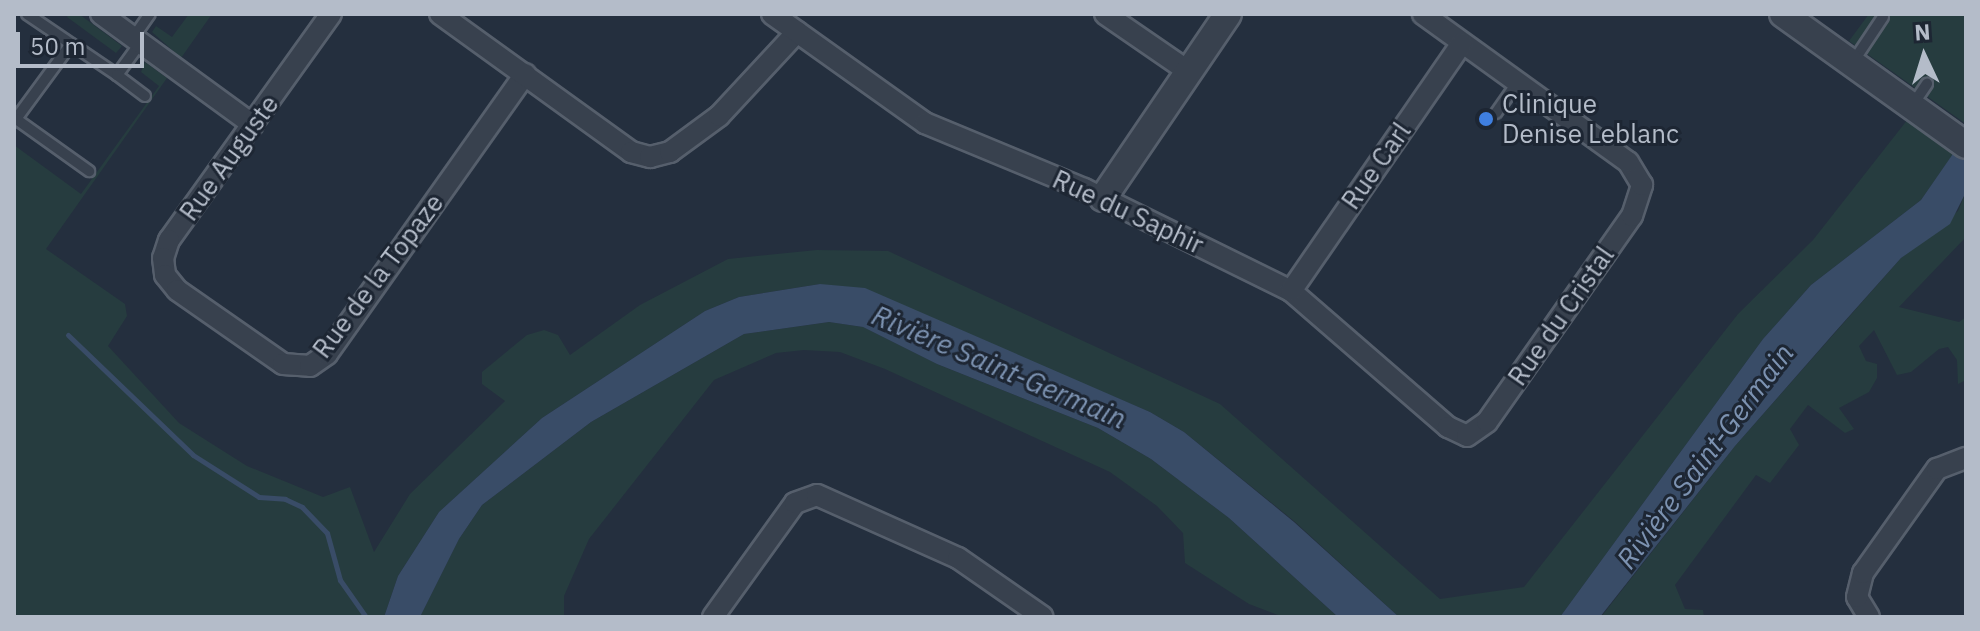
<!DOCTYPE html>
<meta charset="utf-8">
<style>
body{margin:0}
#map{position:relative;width:1980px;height:631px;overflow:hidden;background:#242f3e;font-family:"IBM Plex Sans",sans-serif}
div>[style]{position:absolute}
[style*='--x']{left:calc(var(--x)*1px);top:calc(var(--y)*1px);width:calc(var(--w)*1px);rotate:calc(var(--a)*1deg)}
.green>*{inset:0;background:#263c3f}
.water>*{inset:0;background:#394c67}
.stream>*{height:5px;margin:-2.5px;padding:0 2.5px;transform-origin:2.5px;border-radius:2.5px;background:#394c67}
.roads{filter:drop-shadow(2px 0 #565f6c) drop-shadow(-2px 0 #565f6c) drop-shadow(0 2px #565f6c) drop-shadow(0 -2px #565f6c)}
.service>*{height:10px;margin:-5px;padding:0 5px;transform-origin:5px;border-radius:5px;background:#38414e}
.minor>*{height:20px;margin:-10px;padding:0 10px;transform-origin:10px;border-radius:10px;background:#38414e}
.tertiary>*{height:26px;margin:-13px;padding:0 13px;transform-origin:13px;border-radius:13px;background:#38414e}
.dots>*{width:22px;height:22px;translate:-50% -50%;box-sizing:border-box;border:4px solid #1d2633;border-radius:50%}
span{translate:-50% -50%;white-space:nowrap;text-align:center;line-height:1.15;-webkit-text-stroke:6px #1d2633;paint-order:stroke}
.poi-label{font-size:26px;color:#b4bcc9}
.left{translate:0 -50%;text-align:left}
.street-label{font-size:26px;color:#b4bcc9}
.water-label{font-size:28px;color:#7c92b1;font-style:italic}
.frame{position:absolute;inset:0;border:16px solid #b4bcc9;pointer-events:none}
.north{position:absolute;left:1884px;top:16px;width:80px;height:80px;-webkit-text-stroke:6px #1d2633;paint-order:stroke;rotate:356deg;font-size:22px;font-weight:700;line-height:32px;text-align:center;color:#b4bcc9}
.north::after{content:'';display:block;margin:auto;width:28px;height:36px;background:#b4bcc9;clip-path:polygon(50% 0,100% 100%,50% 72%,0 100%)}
.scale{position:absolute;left:16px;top:32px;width:128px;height:36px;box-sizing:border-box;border:4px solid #b4bcc9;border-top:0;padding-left:10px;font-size:24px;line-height:28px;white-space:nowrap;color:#b4bcc9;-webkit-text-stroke:6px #1d2633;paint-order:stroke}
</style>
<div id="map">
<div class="green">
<i style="clip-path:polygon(69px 14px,79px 14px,122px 46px,116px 53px,67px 17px)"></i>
<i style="clip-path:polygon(189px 14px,212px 14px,181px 58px,152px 32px,156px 26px,172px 37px)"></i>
<i style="clip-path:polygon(1869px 14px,1966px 14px,1966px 124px,1849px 41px)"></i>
<i style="clip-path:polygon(145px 62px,167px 78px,46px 249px,125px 304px,127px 316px,108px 346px,179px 423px,247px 466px,323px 497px,350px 487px,374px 552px,410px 494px,505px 401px,482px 384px,482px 372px,527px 335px,544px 330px,558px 335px,570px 355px,640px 305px,728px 259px,817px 250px,888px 251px,1220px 404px,1440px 599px,1524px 587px,1738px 314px,1813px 240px,1908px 119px,1954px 153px,1921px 200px,1811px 285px,1763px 339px,1560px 617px,1399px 617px,1294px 521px,1184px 432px,1150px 412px,989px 344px,820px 284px,739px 297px,705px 311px,542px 418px,439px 512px,398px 576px,384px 617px,14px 617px,14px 145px,81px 194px,159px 86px,141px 72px)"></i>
<i style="clip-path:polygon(1966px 192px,1966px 237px,1899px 307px,1959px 322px,1966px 317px,1966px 380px,1958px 384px,1957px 360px,1948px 347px,1939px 349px,1911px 372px,1897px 375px,1874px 330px,1859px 346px,1866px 361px,1877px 364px,1877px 378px,1869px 392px,1839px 408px,1854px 429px,1845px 433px,1808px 405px,1790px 429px,1799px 445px,1770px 483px,1756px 475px,1675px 585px,1685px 609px,1703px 610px,1704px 617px,1601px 617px,1735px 446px,1901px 258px,1958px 211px)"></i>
<i style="clip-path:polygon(829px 322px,863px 327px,937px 364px,1098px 428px,1151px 459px,1229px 518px,1338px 617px,1283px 617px,1249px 604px,1185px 563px,1183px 533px,1157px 506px,1110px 472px,885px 369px,840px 352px,804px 350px,776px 353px,714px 380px,589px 539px,564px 596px,564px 617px,420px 617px,459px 539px,482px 505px,591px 422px,744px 334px)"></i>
</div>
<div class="water">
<i style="clip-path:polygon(1966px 135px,1966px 192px,1950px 224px,1901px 258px,1835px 332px,1735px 446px,1600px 617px,1560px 617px,1763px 339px,1811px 285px,1921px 200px)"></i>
<i style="clip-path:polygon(820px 284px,865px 288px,1150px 412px,1184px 432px,1294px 522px,1399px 617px,1338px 617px,1229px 518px,1151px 459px,1098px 428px,937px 364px,863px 327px,829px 322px,744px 334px,591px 422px,482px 505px,459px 539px,420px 617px,384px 617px,398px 576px,439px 512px,542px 418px,705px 311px,739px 297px)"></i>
</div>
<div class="stream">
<i style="--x:68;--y:335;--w:173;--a:43.8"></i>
<i style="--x:193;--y:455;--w:78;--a:32.5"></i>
<i style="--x:259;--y:497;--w:26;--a:4"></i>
<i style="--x:285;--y:499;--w:19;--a:25"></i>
<i style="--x:302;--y:507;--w:36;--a:46"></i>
<i style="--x:327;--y:533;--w:49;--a:74.5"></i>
<i style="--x:340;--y:580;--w:45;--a:54.9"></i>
</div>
<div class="roads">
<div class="service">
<i style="--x:27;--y:14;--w:109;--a:34.1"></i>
<i style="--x:117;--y:75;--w:39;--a:-54"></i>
<i style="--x:133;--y:38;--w:29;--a:-55"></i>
<i style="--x:71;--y:44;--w:93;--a:126.3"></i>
<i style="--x:16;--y:119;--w:90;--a:35.5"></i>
<i style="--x:1853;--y:62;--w:54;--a:-56.3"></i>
<i style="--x:117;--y:75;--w:35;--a:37"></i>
<i style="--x:1912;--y:106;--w:27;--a:-56"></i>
<i style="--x:1496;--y:113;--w:38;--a:-55"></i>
</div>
<div class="minor">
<i style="--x:101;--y:14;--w:188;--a:36.1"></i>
<i style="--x:331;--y:14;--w:278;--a:125.6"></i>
<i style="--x:169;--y:240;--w:19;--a:108"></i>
<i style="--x:163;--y:258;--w:17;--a:83"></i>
<i style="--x:165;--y:275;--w:19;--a:51"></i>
<i style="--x:177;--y:290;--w:129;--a:34.9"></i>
<i style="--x:283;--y:364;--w:27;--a:4"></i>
<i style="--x:310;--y:366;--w:21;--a:-35"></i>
<i style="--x:327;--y:354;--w:343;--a:-54.7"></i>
<i style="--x:440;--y:14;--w:236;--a:35.8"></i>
<i style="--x:631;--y:152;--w:20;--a:15"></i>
<i style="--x:650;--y:157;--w:21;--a:-14"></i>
<i style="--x:670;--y:152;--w:61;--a:-36.3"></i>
<i style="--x:719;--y:116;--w:115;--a:-47.1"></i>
<i style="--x:772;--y:14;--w:188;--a:35.5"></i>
<i style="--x:925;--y:123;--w:172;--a:22.5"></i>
<i style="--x:1084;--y:189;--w:231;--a:26.2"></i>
<i style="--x:1291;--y:291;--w:208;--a:40.9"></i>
<i style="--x:1448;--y:427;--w:21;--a:25"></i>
<i style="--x:1467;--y:436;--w:24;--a:-35"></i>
<i style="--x:1487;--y:422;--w:252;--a:-54.9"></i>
<i style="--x:1632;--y:216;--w:33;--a:-72"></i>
<i style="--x:1642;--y:185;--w:27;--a:-121"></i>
<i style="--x:1628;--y:162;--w:253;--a:-144.2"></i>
<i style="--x:1105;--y:14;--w:101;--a:34.5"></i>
<i style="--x:1291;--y:291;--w:301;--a:-55.4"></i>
<i style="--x:713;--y:617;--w:140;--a:-54.3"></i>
<i style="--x:795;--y:503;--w:23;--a:-20"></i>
<i style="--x:817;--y:495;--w:154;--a:24.1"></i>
<i style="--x:958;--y:558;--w:103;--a:34.8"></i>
<i style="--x:1869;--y:617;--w:23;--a:-121"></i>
<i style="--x:1857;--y:597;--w:25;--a:-76"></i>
<i style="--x:1863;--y:573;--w:128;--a:-54.6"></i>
<i style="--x:1937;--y:469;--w:31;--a:-21"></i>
</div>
<div class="tertiary">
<i style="--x:1783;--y:14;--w:225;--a:35.6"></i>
<i style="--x:1103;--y:198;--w:222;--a:-55.8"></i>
</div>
</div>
<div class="dots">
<i style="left:1486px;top:119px;background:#3f7fe0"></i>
</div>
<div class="poi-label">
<span class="left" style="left:1502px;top:119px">Clinique<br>Denise Leblanc</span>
</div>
<div class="street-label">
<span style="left:229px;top:158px;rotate:-54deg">Rue Auguste</span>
<span style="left:1376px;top:166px;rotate:-55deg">Rue Carl</span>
<span style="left:1128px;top:212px;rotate:25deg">Rue du Saphir</span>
<span style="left:378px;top:276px;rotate:-53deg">Rue de la Topaze</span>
<span style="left:1561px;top:316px;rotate:-55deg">Rue du Cristal</span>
</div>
<div class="water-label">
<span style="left:999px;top:367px;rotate:23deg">Rivière Saint-Germain</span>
<span style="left:1705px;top:456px;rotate:-53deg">Rivière Saint-Germain</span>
</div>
<div class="frame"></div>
<div class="north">N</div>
<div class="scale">50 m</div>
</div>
